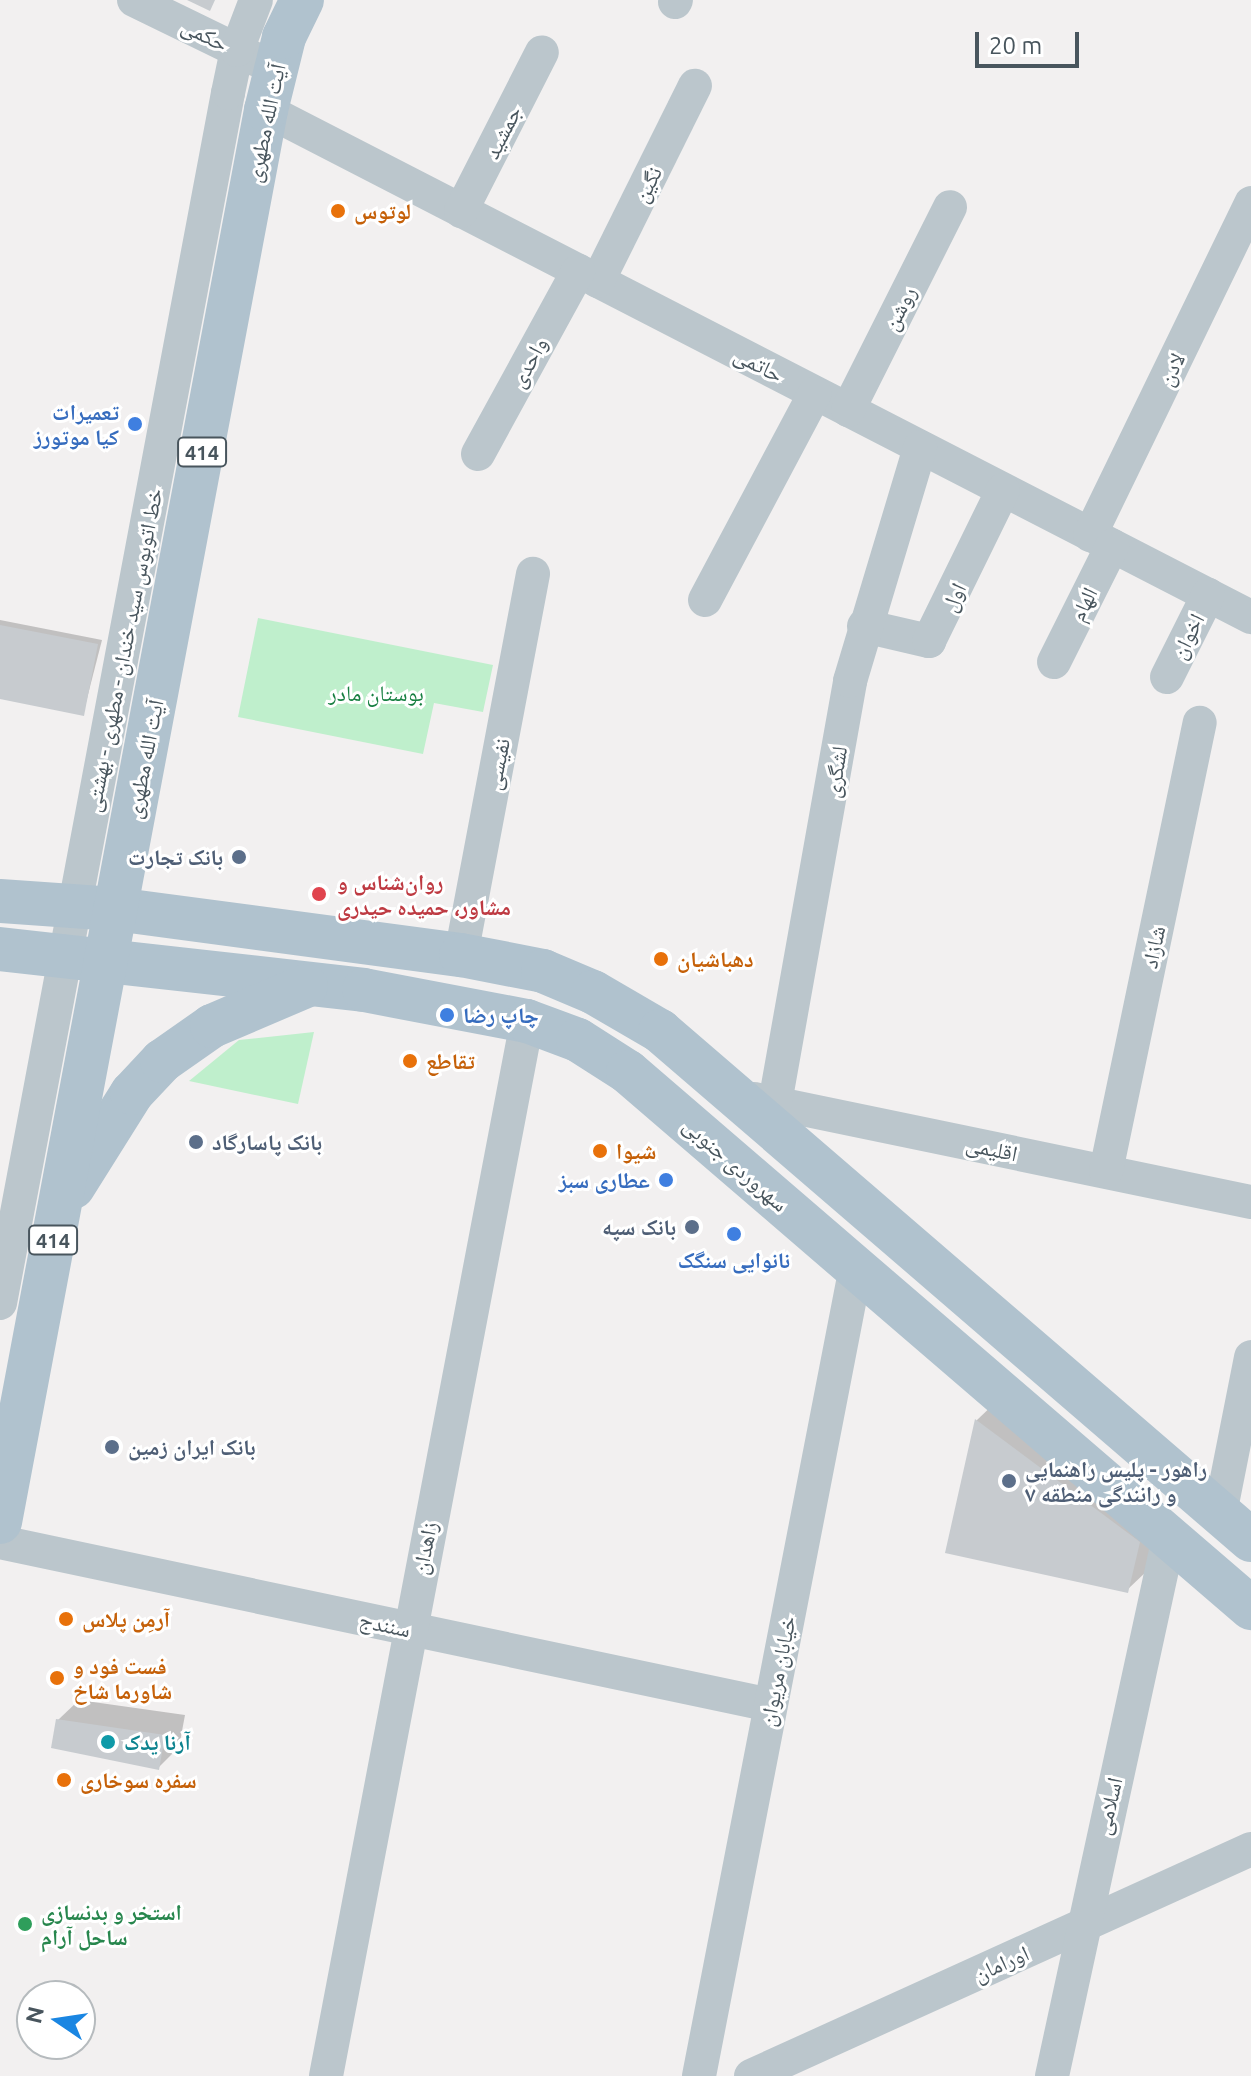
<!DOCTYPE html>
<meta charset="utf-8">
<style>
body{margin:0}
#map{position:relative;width:1251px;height:2076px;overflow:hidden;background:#f2f0f0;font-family:Ubuntu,"Noto Naskh Arabic",sans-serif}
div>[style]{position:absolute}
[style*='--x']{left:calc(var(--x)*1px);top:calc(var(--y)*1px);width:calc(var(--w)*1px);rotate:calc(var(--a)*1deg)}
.green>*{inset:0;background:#bfefcc}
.shadow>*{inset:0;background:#0003}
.building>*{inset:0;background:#c7cbcf}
.minor>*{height:34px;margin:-17px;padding:0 17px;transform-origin:17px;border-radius:17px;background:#bbc6cc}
.major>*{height:44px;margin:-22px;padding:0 22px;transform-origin:22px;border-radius:22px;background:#b0c2ce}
.dots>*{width:22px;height:22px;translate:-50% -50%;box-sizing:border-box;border:4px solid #fff;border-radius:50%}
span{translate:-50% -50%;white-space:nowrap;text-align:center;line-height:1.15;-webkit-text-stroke:6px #fff;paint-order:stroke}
.shield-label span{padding:2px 6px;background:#fff;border:2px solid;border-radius:6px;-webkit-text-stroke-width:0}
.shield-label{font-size:20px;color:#48555d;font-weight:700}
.street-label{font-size:22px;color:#48555d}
.food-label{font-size:22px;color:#c56008;font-weight:700}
.left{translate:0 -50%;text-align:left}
.shop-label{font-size:22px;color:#366cbe;font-weight:700}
.right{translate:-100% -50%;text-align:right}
.park-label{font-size:22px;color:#177f41}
.service-label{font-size:22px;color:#4e5e75;font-weight:700}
.health-label{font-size:22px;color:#be3a42;font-weight:700}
.culture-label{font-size:22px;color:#0d838f;font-weight:700}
.leisure-label{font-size:22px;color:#27864d;font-weight:700}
.north{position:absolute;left:16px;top:1980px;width:80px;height:80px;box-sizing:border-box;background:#fff;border:2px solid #b6bbbe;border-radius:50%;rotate:283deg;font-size:22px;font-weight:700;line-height:32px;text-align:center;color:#48555d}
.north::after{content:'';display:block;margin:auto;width:28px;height:36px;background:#1a86e2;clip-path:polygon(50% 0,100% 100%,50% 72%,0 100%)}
.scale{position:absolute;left:975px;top:32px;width:104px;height:36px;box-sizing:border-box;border:4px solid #48555d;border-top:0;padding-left:10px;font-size:24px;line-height:28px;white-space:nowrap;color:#48555d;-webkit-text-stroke:6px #fff;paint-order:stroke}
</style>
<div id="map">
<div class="green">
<i style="clip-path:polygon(258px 618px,493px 665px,483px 712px,434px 703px,423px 754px,238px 717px)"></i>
<i style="clip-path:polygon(314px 1032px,298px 1104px,189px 1081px,239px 1040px)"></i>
</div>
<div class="shadow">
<i style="clip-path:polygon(0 620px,102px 640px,83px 714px,0 697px)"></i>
<i style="clip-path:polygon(998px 1400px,1159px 1521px,1148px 1570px,1127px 1590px,947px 1551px,977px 1420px)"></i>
<i style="clip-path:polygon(79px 1700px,185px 1715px,179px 1747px,158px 1768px,58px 1720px)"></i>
</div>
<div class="building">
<i style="clip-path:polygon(187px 0,215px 0,210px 11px)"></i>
<i style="clip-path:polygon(0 625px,98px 644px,84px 716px,0 699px)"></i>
<i style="clip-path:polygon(975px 1419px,1140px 1542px,1128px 1593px,945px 1553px)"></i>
<i style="clip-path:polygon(56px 1719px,165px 1735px,159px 1770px,51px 1748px)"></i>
</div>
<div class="minor">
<i style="--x:134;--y:0;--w:137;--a:26"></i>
<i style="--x:675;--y:2;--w:2;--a:-63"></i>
<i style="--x:266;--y:110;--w:1108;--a:27.24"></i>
<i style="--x:461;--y:211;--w:178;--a:-63"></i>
<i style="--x:598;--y:281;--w:218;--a:-63.6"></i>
<i style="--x:848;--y:410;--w:227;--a:-63.3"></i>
<i style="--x:478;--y:454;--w:209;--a:-61.3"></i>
<i style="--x:1090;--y:535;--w:369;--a:-64.1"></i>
<i style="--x:705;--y:600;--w:234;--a:-62"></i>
<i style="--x:864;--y:626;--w:67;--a:13"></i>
<i style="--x:929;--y:641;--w:168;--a:-63.9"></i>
<i style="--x:1054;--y:662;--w:130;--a:-63.4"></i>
<i style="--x:1167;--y:677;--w:92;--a:-63.4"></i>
<i style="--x:461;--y:955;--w:388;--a:-79.3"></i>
<i style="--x:754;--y:1099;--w:508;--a:11.71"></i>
<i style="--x:775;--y:1103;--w:429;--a:-79.9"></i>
<i style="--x:850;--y:681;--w:244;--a:-73.3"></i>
<i style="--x:1106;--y:1171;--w:458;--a:-78.2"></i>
<i style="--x:0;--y:1303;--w:1231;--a:-79.33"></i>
<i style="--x:228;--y:93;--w:44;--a:-78.2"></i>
<i style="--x:237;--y:50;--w:53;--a:-69.2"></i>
<i style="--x:1220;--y:1514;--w:160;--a:-78.8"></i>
<i style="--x:0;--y:1542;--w:787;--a:11.95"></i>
<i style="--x:326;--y:2076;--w:1074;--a:-79.21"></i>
<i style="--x:699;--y:2076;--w:824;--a:-79.02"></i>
<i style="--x:751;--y:2076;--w:549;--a:-24.42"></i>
<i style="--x:1052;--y:2076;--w:552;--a:-77.75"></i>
</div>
<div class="major">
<i style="--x:0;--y:901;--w:115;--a:4"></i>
<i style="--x:115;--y:909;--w:349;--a:7.6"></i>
<i style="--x:461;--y:955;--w:84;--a:11"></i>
<i style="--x:543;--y:971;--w:54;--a:22.8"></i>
<i style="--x:593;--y:992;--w:78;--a:30.2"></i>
<i style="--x:660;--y:1031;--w:780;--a:40.74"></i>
<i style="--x:0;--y:949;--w:366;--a:6.4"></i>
<i style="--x:364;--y:990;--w:166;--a:10.8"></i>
<i style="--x:527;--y:1021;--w:54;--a:20.4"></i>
<i style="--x:578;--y:1040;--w:59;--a:32.6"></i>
<i style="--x:628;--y:1072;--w:822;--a:40.71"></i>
<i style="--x:73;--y:1187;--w:111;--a:-57.9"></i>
<i style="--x:132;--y:1093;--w:44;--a:-46.8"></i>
<i style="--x:162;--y:1061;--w:61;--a:-35"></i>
<i style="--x:212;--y:1026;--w:102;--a:-23.1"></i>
<i style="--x:0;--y:1522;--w:1437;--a:-79.33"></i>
<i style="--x:266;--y:110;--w:75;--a:-76.1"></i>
<i style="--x:284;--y:37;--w:41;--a:-64.1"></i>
</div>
<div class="dots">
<i style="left:338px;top:211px;background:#e8710a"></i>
<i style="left:135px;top:424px;background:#3f7fe0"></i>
<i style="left:239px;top:857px;background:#5c6f8a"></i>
<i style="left:319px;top:894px;background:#e0444e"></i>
<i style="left:661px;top:959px;background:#e8710a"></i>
<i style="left:447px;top:1015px;background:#3f7fe0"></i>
<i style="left:410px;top:1061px;background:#e8710a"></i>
<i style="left:196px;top:1142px;background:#5c6f8a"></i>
<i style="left:600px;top:1151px;background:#e8710a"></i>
<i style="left:666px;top:1180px;background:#3f7fe0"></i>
<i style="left:692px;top:1227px;background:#5c6f8a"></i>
<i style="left:734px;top:1234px;background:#3f7fe0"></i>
<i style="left:112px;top:1447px;background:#5c6f8a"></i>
<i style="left:1009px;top:1481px;background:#5c6f8a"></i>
<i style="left:66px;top:1619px;background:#e8710a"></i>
<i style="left:57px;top:1678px;background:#e8710a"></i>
<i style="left:108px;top:1742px;background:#0f9aa8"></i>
<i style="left:64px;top:1780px;background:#e8710a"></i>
<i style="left:25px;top:1924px;background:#2e9e5b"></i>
</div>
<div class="shield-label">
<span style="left:202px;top:452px">414</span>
<span style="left:53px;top:1240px">414</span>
</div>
<div class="street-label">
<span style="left:205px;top:34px;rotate:26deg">حکمی</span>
<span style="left:265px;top:123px;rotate:-78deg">آیت الله مطهری</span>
<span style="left:502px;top:132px;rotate:-63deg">جمشید</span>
<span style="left:647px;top:184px;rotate:-63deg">نگین</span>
<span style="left:899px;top:308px;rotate:-63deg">روشن</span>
<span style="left:528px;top:362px;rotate:-61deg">واحدی</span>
<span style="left:759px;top:364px;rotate:27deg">حاتمی</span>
<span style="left:1171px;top:369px;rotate:-64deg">لادن</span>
<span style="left:953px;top:597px;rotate:-65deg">اول</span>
<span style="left:1083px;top:604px;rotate:-64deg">الهام</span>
<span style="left:1187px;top:636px;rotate:-64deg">اخوان</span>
<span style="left:123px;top:650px;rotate:-79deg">خط اتوبوس سید خندان - مطهری - بهشتی</span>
<span style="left:144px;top:759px;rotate:-79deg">آیت الله مطهری</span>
<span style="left:497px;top:764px;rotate:-79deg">نفیسی</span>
<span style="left:835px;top:772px;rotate:-81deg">لشگری</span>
<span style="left:1153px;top:947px;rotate:-78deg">شازاد</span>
<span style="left:992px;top:1148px;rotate:12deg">اقلیمی</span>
<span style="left:736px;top:1164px;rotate:41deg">سهروردی جنوبی</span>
<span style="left:424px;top:1548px;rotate:-79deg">زاهدان</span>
<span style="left:385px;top:1624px;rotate:12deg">سنندج</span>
<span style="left:777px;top:1671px;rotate:-79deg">خیابان مریوان</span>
<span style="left:1108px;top:1806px;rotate:-77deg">اسلامی</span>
<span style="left:1001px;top:1963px;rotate:-24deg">اورامان</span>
</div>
<div class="food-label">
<span class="left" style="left:354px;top:211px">لوتوس</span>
<span class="left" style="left:677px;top:959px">دهباشیان</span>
<span class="left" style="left:426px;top:1061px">تقاطع</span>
<span class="left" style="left:616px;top:1151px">شیوا</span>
<span class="left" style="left:82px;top:1619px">آرمِن پلاس</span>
<span class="left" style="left:73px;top:1678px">فست فود و<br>شاورما شاخ</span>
<span class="left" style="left:80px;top:1780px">سفره سوخاری</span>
</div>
<div class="shop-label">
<span class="right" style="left:119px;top:424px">تعمیرات<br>کیا موتورز</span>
<span class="left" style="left:463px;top:1015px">چاپ رضا</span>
<span class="right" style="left:650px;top:1180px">عطاری سبز</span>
<span style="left:734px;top:1260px">نانوایی سنگک</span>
</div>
<div class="park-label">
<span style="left:376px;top:693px">بوستان مادر</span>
</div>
<div class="service-label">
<span class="right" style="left:223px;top:857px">بانک تجارت</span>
<span class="left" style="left:212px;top:1142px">بانک پاسارگاد</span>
<span class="right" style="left:676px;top:1227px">بانک سپه</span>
<span class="left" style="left:128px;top:1447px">بانک ایران زمین</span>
<span class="left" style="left:1025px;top:1481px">راهور - پلیس راهنمایی<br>و رانندگی منطقه ۷</span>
</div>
<div class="health-label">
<span class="left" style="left:337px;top:894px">روان‌شناس و<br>مشاور، حمیده حیدری</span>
</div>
<div class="culture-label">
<span class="left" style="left:124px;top:1742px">آرنا یدک</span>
</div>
<div class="leisure-label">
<span class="left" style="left:41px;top:1924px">استخر و بدنسازی<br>ساحل آرام</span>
</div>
<div class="north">N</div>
<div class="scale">20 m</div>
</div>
